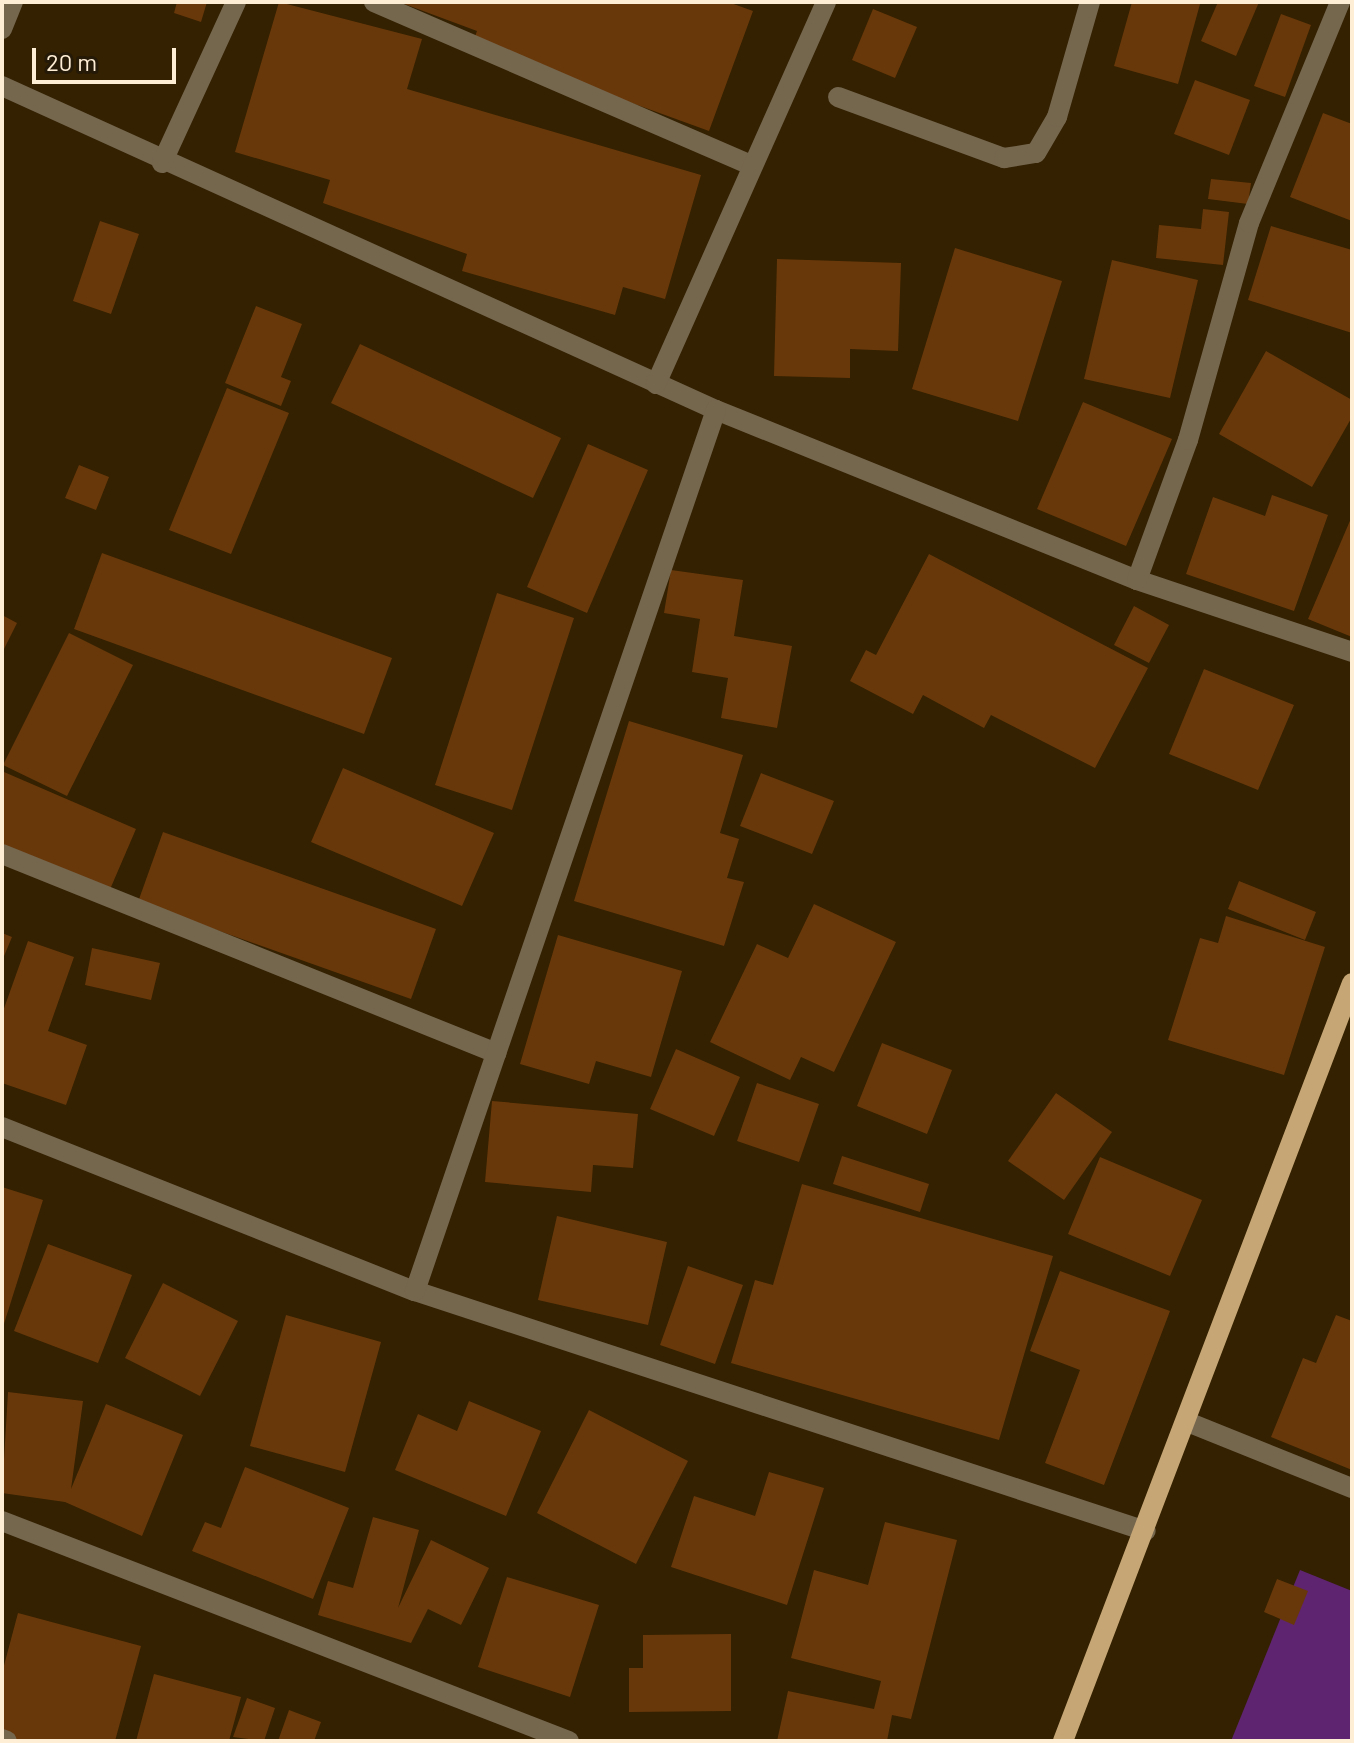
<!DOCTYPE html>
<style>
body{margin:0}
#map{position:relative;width:1354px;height:1743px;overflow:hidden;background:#332101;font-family:Barlow,sans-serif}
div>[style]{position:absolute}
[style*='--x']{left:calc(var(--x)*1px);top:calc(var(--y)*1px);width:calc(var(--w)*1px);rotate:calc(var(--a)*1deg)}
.green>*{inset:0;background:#5e246f}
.building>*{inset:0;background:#69380a}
.service>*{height:20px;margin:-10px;padding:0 10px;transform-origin:10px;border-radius:10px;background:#75664e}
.minor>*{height:20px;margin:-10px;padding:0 10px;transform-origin:10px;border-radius:10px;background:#75664e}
.primary>*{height:20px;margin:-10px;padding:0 10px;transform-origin:10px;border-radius:10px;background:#c6a675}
span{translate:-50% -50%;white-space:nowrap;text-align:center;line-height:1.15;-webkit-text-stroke:6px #251907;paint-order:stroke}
.frame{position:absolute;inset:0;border:4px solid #feeed6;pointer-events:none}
.scale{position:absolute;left:32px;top:48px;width:144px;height:36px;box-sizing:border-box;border:4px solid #feeed6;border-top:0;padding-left:10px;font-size:24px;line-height:28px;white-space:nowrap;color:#feeed6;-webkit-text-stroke:6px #251907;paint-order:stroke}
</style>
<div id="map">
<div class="green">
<i style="clip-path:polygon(1300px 1570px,1352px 1591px,1352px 1741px,1231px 1741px)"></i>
</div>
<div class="building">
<i style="clip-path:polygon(177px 2px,207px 2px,201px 22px,174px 13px)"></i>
<i style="clip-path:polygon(279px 2px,422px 39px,407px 89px,701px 175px,665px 299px,623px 287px,615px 315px,462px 271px,467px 254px,323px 203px,330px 180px,235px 152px)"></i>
<i style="clip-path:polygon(399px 2px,728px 2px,753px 11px,709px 131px,472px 45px,477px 31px)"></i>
<i style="clip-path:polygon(1132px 2px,1200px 4px,1178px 84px,1114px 66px)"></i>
<i style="clip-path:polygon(1218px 2px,1259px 2px,1236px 56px,1201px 41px)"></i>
<i style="clip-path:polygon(873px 9px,917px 27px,895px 78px,852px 60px)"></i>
<i style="clip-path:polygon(1281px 14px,1311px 25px,1285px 97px,1254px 86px)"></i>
<i style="clip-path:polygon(1195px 80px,1250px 100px,1229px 155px,1174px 134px)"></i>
<i style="clip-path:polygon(1323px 113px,1352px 124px,1352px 221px,1290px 197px)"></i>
<i style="clip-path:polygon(1211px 179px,1251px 183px,1248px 204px,1208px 199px)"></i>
<i style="clip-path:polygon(1203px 209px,1229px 212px,1223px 265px,1156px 258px,1159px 225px,1201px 229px)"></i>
<i style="clip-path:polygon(100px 221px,139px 234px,111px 314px,73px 301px)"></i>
<i style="clip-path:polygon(1271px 226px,1352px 250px,1352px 333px,1248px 300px)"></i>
<i style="clip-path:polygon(955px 248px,1062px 281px,1018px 421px,912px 389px)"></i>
<i style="clip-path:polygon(777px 259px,901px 263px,898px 351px,850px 349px,850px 378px,774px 376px)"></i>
<i style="clip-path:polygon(1112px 260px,1198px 280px,1170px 398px,1084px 379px)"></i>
<i style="clip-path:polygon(256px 306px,302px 324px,281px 377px,291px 381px,281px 406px,225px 383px)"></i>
<i style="clip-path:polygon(360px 344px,561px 438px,533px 498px,331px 403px)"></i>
<i style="clip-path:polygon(1266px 351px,1352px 400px,1352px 417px,1312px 487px,1219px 434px)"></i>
<i style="clip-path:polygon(227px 388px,289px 413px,231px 554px,169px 530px)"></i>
<i style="clip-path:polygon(1083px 402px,1172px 439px,1126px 546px,1037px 509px)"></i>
<i style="clip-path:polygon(588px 444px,648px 470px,587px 613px,527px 587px)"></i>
<i style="clip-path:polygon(79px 465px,109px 477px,96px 510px,65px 498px)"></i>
<i style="clip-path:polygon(1272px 495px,1328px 515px,1294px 611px,1186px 574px,1213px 497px,1265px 516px)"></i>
<i style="clip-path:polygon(1352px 516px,1352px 637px,1308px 619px)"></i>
<i style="clip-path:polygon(102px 553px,392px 658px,364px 734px,74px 629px)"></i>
<i style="clip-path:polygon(929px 554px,1148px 668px,1095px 768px,991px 715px,984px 728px,923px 695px,913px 714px,850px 681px,866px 650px,876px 655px)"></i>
<i style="clip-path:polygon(671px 570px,743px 580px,734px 636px,792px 646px,777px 728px,721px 718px,728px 678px,692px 672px,700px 619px,664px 613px)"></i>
<i style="clip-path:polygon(497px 593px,574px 618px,512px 810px,435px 785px)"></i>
<i style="clip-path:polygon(1134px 606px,1169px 625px,1149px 663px,1114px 645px)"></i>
<i style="clip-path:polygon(2px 615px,17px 623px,2px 653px)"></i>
<i style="clip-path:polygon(69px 633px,133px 665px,67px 796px,3px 765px)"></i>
<i style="clip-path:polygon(1204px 669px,1294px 705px,1258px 790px,1169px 754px)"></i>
<i style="clip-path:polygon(629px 721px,743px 755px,720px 833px,739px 839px,727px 878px,744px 882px,724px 946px,574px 901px)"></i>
<i style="clip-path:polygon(343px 768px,494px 833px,462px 906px,311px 842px)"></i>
<i style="clip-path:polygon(4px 772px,136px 829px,108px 894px,2px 847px)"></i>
<i style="clip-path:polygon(761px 773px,834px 801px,812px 854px,740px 826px)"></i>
<i style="clip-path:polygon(163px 832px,436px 929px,411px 999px,138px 902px)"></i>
<i style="clip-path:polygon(1239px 881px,1316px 912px,1305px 940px,1228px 909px)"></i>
<i style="clip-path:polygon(814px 904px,896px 942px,834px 1072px,801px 1057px,790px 1080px,710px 1042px,757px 944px,788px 958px)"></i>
<i style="clip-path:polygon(1226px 916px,1325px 947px,1284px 1075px,1168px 1040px,1200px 938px,1218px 943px)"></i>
<i style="clip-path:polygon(2px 933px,12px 937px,2px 961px)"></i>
<i style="clip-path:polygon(558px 935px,682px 971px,651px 1077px,596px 1061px,589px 1084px,520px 1064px)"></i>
<i style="clip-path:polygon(28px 941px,74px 957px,48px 1031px,87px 1045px,66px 1105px,2px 1083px,2px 1014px)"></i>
<i style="clip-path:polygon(92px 948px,160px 963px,151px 1000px,85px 985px)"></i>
<i style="clip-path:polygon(882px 1043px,952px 1070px,927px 1134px,857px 1106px)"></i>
<i style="clip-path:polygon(676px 1049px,740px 1077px,714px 1136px,650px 1109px)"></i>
<i style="clip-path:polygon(757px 1083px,819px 1104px,799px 1162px,737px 1141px)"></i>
<i style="clip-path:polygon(1056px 1093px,1112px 1132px,1064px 1200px,1008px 1161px)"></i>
<i style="clip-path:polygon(492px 1101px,638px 1114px,633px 1168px,593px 1165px,591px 1192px,485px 1182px)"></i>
<i style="clip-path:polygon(842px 1156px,929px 1184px,920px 1212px,833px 1184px)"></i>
<i style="clip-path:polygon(1100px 1157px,1202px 1200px,1170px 1276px,1068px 1234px)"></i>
<i style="clip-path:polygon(802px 1184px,1053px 1256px,999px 1440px,731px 1363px,755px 1280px,773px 1285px)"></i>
<i style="clip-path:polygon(2px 1187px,43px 1200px,3px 1327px,2px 1327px)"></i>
<i style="clip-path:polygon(557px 1216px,667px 1242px,648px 1325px,538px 1300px)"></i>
<i style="clip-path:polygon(48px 1244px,132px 1275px,98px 1363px,14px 1331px)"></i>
<i style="clip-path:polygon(688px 1266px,743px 1285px,715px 1364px,660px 1345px)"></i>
<i style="clip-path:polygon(1060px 1271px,1170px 1311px,1104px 1485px,1045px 1463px,1080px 1370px,1030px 1351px)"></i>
<i style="clip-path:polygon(163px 1283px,238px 1321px,200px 1396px,125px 1358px)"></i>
<i style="clip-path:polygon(286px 1315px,381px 1342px,345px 1472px,250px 1446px)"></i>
<i style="clip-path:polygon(1336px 1315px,1352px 1321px,1352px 1470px,1271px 1437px,1303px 1358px,1316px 1363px)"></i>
<i style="clip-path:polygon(8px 1392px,83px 1401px,71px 1489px,106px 1404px,183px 1435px,142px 1536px,65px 1502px,2px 1493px)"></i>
<i style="clip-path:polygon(469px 1401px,541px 1431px,506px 1516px,395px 1470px,418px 1414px,457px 1431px)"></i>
<i style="clip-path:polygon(589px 1410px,688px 1461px,636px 1564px,537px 1513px)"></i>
<i style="clip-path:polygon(245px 1467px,349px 1508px,313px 1599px,192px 1551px,205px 1522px,221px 1528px)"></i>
<i style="clip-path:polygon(769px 1472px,824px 1488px,787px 1605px,671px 1567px,694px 1496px,755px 1516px)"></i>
<i style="clip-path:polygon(373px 1517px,419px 1530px,398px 1608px,431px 1540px,489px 1568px,461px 1625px,428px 1609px,411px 1643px,318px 1615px,328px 1581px,353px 1588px)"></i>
<i style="clip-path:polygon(885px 1522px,957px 1540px,911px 1719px,892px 1715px,887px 1741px,777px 1741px,788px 1691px,874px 1709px,881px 1681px,791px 1658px,814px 1570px,868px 1585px)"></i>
<i style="clip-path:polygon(507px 1577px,599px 1605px,570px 1697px,478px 1667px)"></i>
<i style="clip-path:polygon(1277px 1579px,1308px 1591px,1294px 1625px,1264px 1612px)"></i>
<i style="clip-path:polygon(18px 1613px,141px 1646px,115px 1741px,2px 1741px,2px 1673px)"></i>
<i style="clip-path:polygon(731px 1634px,731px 1711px,629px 1712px,629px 1668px,643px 1668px,643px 1635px)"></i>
<i style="clip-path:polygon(154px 1674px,241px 1697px,229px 1741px,136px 1741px)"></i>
<i style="clip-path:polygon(247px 1698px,275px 1708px,264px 1741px,233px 1737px)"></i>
<i style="clip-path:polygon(289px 1710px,321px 1722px,314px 1741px,278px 1741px)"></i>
</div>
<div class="service">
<i style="--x:838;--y:97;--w:177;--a:20.2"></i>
<i style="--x:1004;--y:158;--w:32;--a:-9"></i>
<i style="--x:1036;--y:153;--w:42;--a:-59.7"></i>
<i style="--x:1057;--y:117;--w:120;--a:-74"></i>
</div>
<div class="minor">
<i style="--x:374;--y:2;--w:408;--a:23.4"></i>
<i style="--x:2;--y:29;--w:29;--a:-68"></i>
<i style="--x:2;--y:86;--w:784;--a:24.41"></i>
<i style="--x:716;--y:410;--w:454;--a:22"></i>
<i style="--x:1137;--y:580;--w:227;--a:18.5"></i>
<i style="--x:162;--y:163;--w:177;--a:-65.3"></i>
<i style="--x:656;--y:384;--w:418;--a:-66"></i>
<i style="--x:1137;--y:580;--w:149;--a:-70"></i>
<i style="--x:1188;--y:440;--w:225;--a:-74.3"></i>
<i style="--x:1249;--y:223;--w:239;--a:-67.6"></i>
<i style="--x:2;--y:854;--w:533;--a:21.94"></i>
<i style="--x:2;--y:1127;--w:444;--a:21.7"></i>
<i style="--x:415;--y:1291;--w:769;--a:18.18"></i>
<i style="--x:415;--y:1291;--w:931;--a:-71.14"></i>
<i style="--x:1190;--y:1423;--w:175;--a:21.9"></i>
<i style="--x:2;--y:1521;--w:608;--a:21.21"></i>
<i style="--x:2;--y:1739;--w:5;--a:22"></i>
</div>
<div class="primary">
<i style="--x:1063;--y:1741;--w:811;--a:-69.13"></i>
</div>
<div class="frame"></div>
<div class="scale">20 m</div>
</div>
